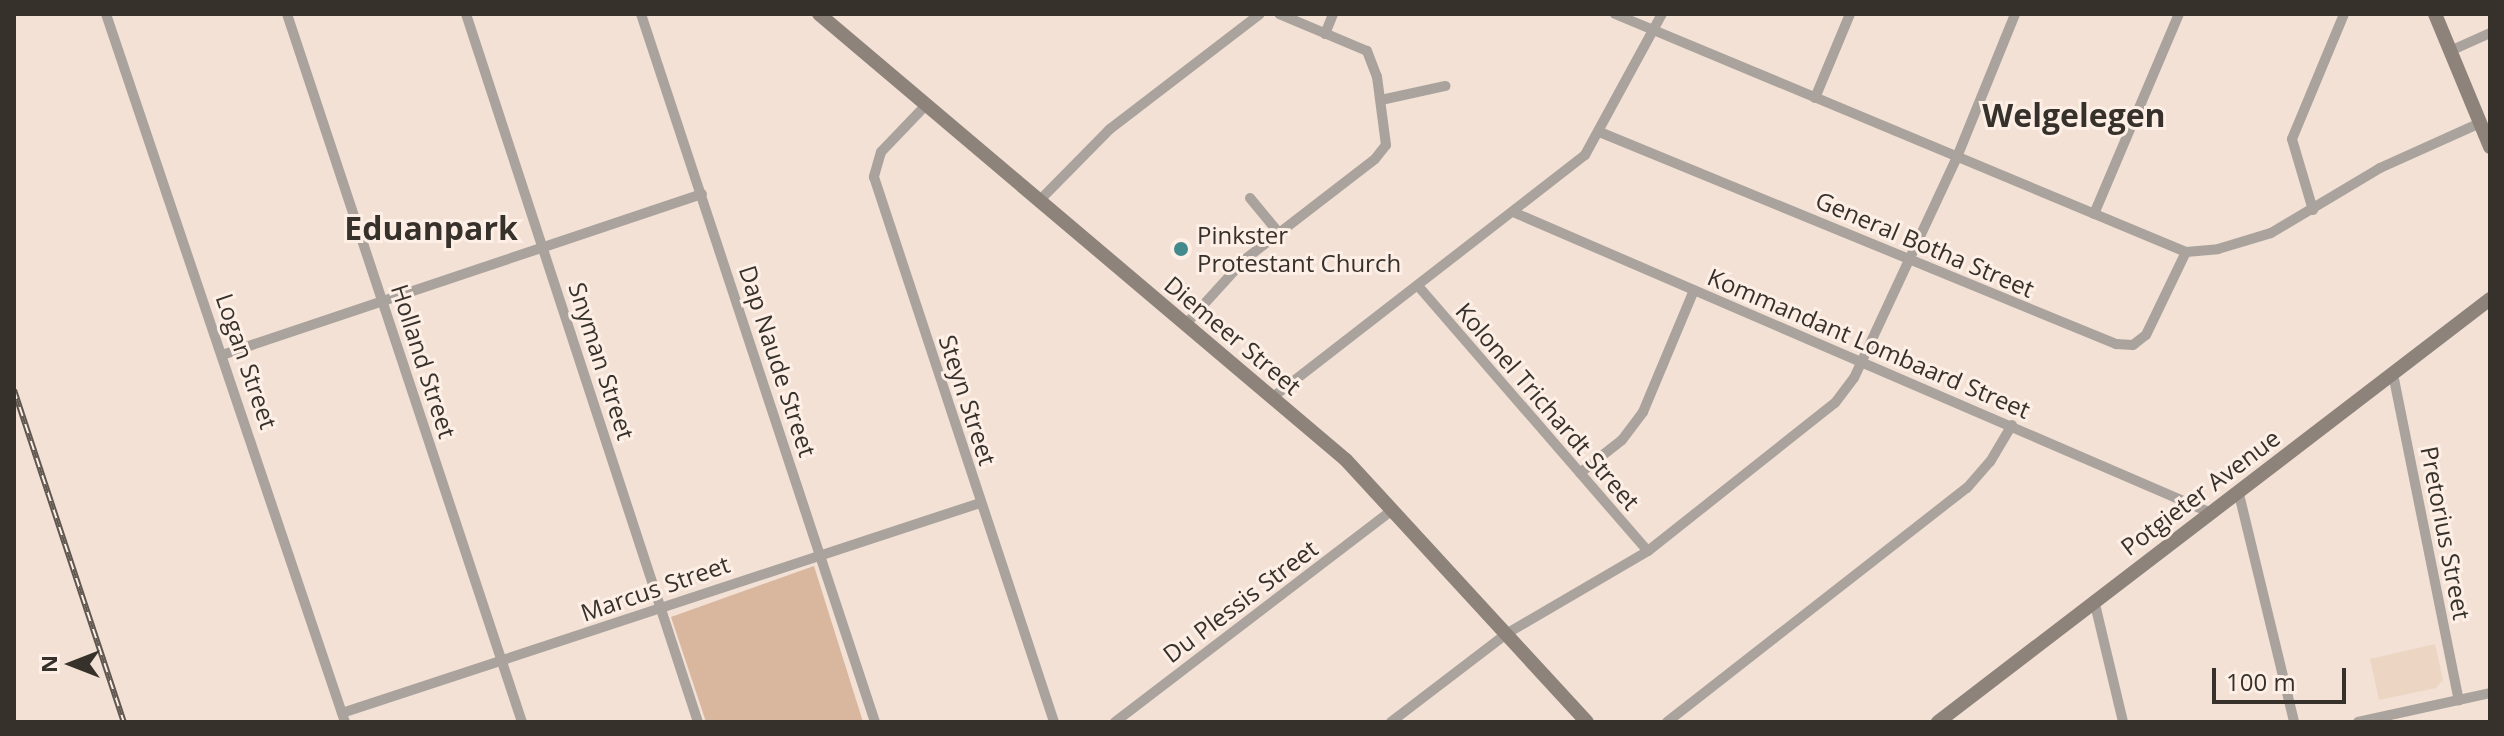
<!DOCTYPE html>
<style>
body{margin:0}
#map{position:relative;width:2504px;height:736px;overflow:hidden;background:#f2e1d4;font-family:"Open Sans",sans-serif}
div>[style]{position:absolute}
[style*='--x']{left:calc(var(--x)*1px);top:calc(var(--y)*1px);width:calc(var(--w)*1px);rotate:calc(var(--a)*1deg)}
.built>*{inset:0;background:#edd5c3}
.green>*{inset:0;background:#d9b79e}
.street>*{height:10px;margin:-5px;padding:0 5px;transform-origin:5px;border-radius:5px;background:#aaa39d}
.secondary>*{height:14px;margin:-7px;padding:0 7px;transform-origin:7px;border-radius:7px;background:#8e837b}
.rail>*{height:6px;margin-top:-3px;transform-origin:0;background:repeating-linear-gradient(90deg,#fdefe5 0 9px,#5f5750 0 18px);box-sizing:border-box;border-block:2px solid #5f5750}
.dots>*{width:22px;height:22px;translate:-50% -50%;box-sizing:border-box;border:4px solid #fdefe5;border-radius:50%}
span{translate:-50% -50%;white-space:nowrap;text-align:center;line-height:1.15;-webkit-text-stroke:6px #fdefe5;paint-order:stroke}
.poi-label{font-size:24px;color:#37312c}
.left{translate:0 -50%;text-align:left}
.street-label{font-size:24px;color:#37312c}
.district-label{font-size:32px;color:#37312c;font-weight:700}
.frame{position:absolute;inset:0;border:16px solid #37312c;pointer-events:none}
.north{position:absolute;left:32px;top:624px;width:80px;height:80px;-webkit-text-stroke:6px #fdefe5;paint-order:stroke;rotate:270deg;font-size:22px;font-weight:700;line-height:32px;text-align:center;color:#37312c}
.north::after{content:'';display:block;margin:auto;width:28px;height:36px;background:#37312c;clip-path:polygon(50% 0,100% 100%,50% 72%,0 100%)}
.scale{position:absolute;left:2212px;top:668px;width:134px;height:36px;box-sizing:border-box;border:4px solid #37312c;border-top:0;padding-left:10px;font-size:24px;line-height:28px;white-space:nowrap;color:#37312c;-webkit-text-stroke:6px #fdefe5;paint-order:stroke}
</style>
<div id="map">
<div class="built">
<i style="clip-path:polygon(2435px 644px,2443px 680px,2436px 688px,2379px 700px,2370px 659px)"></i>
</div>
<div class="green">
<i style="clip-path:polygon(814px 566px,863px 722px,706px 722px,671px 617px)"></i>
</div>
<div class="street">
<i style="--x:106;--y:14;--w:747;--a:71.35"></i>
<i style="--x:287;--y:14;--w:746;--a:71.64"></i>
<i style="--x:466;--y:14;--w:745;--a:71.86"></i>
<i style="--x:641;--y:14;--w:746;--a:71.71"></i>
<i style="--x:1615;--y:14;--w:619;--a:22.63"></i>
<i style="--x:2186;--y:252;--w:32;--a:-5"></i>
<i style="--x:2218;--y:249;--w:55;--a:-16.8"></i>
<i style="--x:2271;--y:233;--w:127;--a:-30.8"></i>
<i style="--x:2380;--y:168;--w:110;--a:-24.2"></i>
<i style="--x:1325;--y:34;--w:22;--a:-68"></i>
<i style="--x:2450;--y:51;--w:44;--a:-24.2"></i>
<i style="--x:1815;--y:98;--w:91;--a:-67.4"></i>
<i style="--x:1381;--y:100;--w:66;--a:-12.3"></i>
<i style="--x:926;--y:105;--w:65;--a:133.8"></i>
<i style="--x:881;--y:152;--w:26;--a:106"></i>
<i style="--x:874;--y:177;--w:574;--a:71.72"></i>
<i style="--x:1602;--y:133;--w:556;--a:22.32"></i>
<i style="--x:2116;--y:344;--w:17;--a:3"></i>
<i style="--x:2133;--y:345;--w:16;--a:-38"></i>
<i style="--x:2146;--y:335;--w:92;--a:-64.3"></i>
<i style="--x:1250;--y:198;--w:45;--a:50.4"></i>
<i style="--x:1039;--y:201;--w:101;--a:-45.4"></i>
<i style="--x:1110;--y:129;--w:189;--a:-37.5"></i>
<i style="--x:2313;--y:210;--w:74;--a:-106.5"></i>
<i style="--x:2292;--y:139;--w:135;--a:-67.4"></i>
<i style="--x:1513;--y:212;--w:758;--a:23.32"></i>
<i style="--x:2094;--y:214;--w:217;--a:-67"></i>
<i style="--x:1419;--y:287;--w:349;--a:49.1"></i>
<i style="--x:1186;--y:324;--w:86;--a:-47.8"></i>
<i style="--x:1244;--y:260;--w:165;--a:-37.6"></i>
<i style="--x:1375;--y:159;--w:18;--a:-52"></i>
<i style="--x:1386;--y:145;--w:69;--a:-97.5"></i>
<i style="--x:1377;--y:77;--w:28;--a:-111"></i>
<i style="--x:1367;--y:51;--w:95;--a:-157.2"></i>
<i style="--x:225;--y:354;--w:503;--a:-18.54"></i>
<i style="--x:2393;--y:374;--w:333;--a:78.6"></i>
<i style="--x:1273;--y:397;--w:395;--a:-37.8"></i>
<i style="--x:1585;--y:155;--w:161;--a:-61.4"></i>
<i style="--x:1580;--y:473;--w:53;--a:-38.2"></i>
<i style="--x:1622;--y:440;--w:35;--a:-53"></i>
<i style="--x:1643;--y:412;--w:132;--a:-67.3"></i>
<i style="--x:2238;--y:490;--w:239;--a:76.4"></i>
<i style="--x:2094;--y:600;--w:125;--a:76.6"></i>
<i style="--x:342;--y:713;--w:672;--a:-18.22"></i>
<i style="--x:1115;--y:722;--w:347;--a:-37.4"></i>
<i style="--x:1391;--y:722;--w:145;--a:-37.4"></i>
<i style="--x:1506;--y:634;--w:164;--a:-30.3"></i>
<i style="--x:1648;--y:551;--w:238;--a:-38.4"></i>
<i style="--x:1835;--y:403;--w:31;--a:-53"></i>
<i style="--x:1854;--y:378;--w:244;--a:-65"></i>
<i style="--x:1957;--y:157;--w:154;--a:-67.9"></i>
<i style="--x:1667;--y:722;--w:380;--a:-38"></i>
<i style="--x:1967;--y:488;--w:35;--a:-49"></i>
<i style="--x:1990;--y:462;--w:43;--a:-59.3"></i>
<i style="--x:2358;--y:722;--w:135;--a:-12.4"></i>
</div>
<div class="secondary">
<i style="--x:819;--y:14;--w:690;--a:40.24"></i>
<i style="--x:1346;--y:460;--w:356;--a:47.4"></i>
<i style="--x:2435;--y:14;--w:144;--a:67.5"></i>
<i style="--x:1938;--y:722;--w:695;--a:-37.46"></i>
</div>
<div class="rail">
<i style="--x:14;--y:390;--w:350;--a:71.7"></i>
</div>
<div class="dots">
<i style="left:1181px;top:249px;background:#428a8b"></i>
</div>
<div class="poi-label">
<span class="left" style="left:1197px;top:249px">Pinkster<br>Protestant Church</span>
</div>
<div class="street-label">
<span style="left:1925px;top:244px;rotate:23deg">General Botha Street</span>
<span style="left:1233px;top:335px;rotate:40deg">Diemeer Street</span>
<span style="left:1869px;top:343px;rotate:23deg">Kommandant Lombaard Street</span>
<span style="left:247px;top:361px;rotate:71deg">Logan Street</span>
<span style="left:424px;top:361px;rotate:72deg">Holland Street</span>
<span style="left:602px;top:361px;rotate:72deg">Snyman Street</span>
<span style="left:778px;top:361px;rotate:72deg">Dap Naude Street</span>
<span style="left:968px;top:400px;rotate:72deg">Steyn Street</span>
<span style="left:1548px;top:406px;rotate:49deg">Kolonel Trichardt Street</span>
<span style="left:2200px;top:492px;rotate:-37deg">Potgieter Avenue</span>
<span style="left:2446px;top:533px;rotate:79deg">Pretorius Street</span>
<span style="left:655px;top:588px;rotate:-19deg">Marcus Street</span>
<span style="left:1240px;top:601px;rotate:-37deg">Du Plessis Street</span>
</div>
<div class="district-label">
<span style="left:2074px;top:115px">Welgelegen</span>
<span style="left:431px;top:228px">Eduanpark</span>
</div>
<div class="frame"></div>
<div class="north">N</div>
<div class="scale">100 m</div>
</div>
